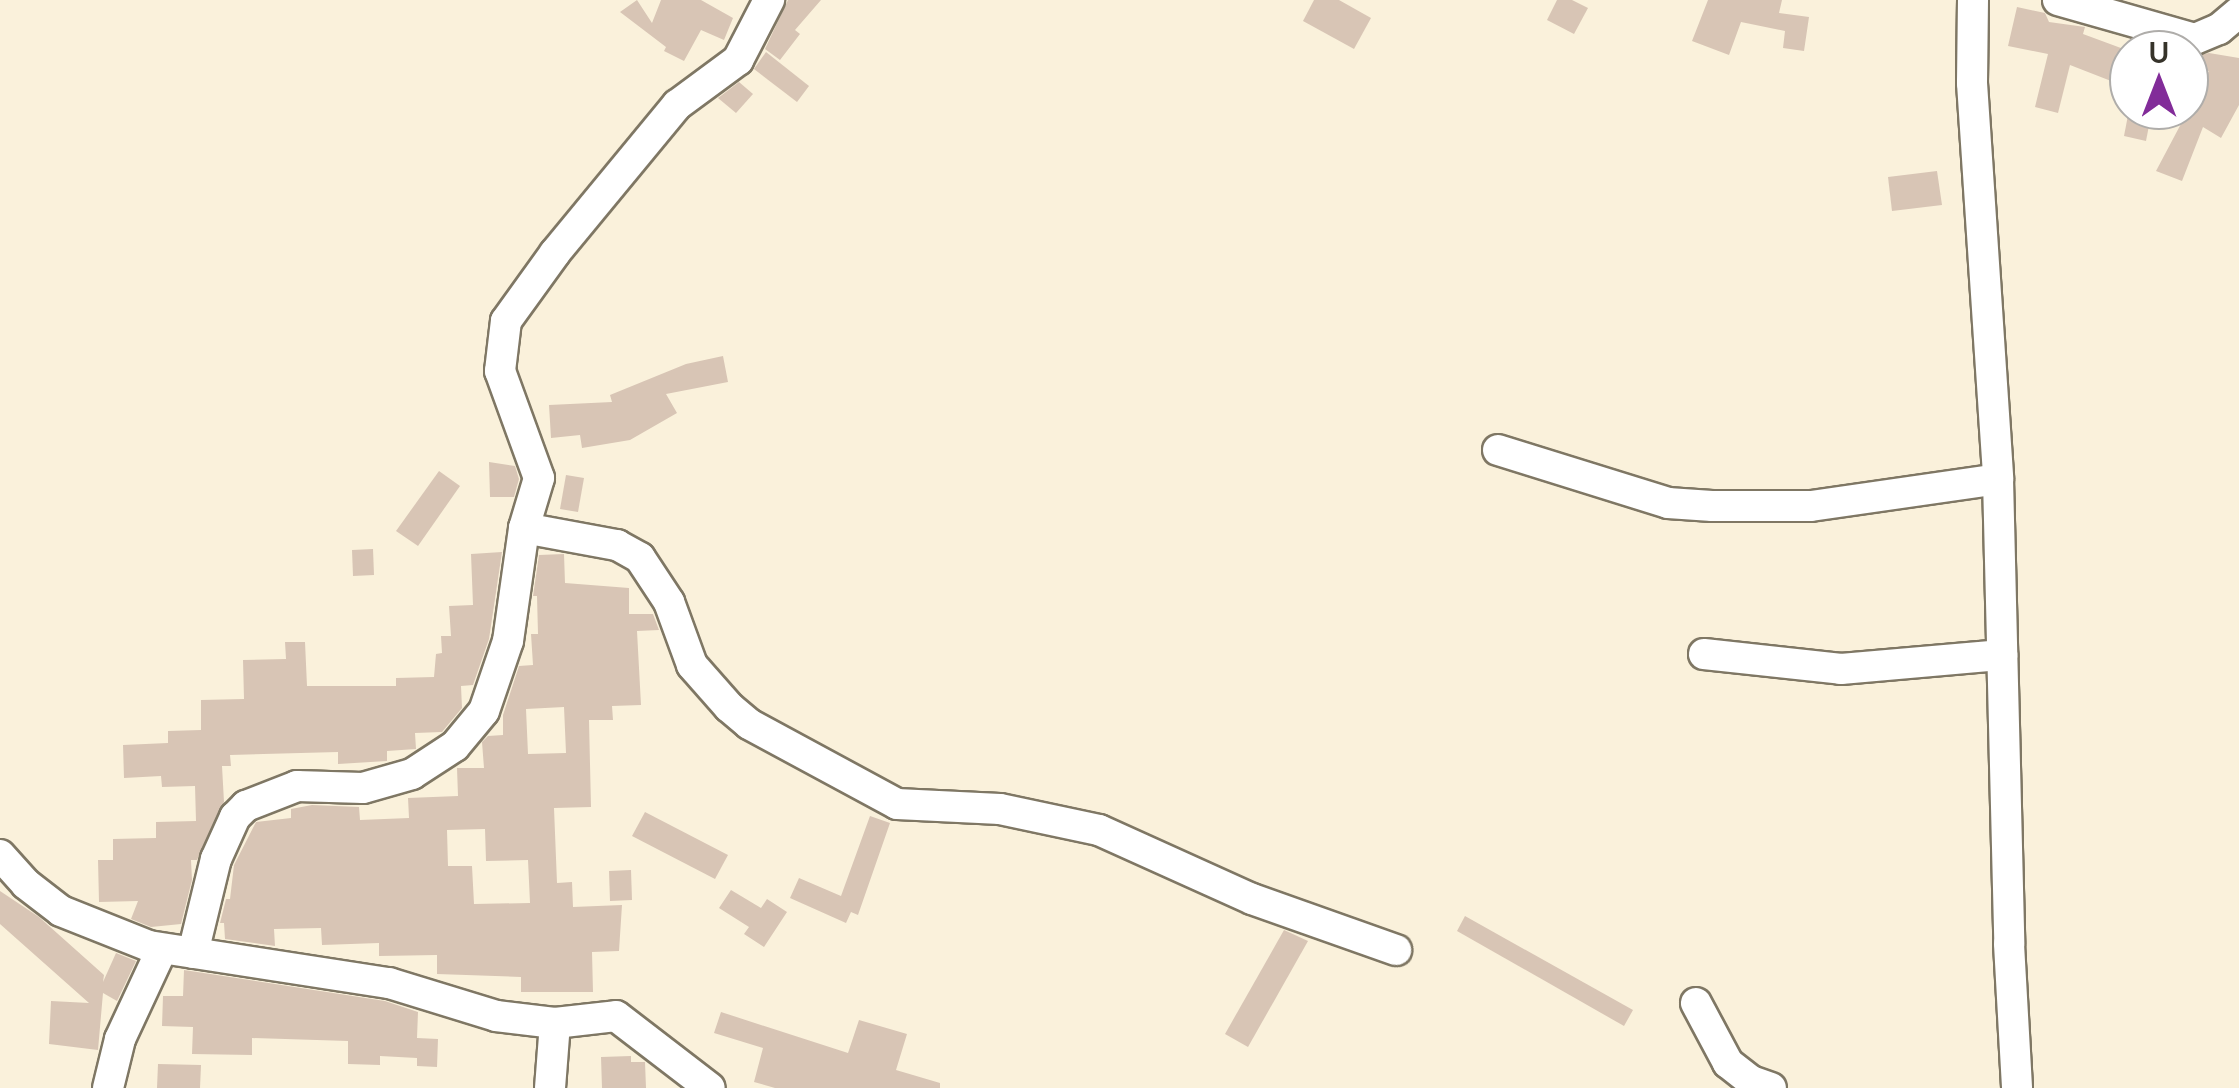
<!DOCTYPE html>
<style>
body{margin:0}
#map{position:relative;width:2239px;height:1088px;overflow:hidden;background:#faf1db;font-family:Lato,sans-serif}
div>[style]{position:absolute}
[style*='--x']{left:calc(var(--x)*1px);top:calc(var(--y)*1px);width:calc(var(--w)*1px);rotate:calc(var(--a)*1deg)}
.building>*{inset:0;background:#d8c5b5}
.roads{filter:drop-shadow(2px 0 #7f7764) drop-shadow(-2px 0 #7f7764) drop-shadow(0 2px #7f7764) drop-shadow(0 -2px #7f7764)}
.minor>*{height:30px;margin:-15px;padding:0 15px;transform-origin:15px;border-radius:15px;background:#fff}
span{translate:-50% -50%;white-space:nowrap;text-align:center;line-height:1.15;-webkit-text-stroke:8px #fff;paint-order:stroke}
.north{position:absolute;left:2109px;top:30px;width:100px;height:100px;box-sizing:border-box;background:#fff;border:2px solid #afadaa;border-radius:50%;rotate:0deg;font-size:28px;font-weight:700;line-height:40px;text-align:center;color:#36332a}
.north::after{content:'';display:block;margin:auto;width:35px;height:45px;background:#822c99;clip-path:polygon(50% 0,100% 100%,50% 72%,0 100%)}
</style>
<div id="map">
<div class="building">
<i style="clip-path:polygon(637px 0,652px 23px,661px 0,701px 0,733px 18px,724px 40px,701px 30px,684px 61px,664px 51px,666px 47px,620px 12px)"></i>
<i style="clip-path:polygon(788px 0,821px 0,795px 30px,800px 34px,780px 60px,765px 49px)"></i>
<i style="clip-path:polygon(1314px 0,1339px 0,1371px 18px,1354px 49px,1303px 21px)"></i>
<i style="clip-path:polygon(1557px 0,1572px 0,1588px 8px,1574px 34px,1547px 20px)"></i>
<i style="clip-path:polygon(1708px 0,1782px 0,1779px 13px,1809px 17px,1804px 51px,1783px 48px,1785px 31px,1741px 22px,1729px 55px,1692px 41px)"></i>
<i style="clip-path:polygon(2017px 7px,2045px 13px,2049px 22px,2085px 27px,2083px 34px,2129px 51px,2129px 88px,2070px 65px,2058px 113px,2035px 107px,2048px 54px,2008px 46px)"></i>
<i style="clip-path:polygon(766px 52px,809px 86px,797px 102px,754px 69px)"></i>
<i style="clip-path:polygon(2209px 53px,2239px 58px,2239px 105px,2221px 138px,2203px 127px,2182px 181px,2156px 171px,2209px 71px,2189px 68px,2189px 57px)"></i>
<i style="clip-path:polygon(739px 82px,753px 94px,736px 113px,718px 98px)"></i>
<i style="clip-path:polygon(2129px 110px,2152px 110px,2146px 141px,2124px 136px)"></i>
<i style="clip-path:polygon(1937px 171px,1942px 205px,1892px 211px,1888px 177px)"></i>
<i style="clip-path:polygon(723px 356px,728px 382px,666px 394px,677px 413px,630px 440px,582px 448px,580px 435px,551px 438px,549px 405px,612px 402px,610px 395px,686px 364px)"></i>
<i style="clip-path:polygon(489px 462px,515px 466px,519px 479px,514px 497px,490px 497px)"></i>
<i style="clip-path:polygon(439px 471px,460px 486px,418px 546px,396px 531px)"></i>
<i style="clip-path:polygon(566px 475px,584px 478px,578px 512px,560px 509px)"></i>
<i style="clip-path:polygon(373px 549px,374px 575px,353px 576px,352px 550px)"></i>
<i style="clip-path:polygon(502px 552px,489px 639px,473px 685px,461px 686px,462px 708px,442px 732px,415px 733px,416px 749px,387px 751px,387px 761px,338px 764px,338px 752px,230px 755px,231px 766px,222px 766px,224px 802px,197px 860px,191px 860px,192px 880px,181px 924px,151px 927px,131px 919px,138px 901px,99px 902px,98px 860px,113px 860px,113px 839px,156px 838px,156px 822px,196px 821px,195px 786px,162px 787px,161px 776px,124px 778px,123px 745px,168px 743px,168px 731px,201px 730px,201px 700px,244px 699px,243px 660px,286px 659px,285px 642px,305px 642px,307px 686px,396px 686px,396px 678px,434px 677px,436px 654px,442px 653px,441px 636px,451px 636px,449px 606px,473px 605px,471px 554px)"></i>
<i style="clip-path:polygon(evenodd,564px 554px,565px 583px,629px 588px,629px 614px,653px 614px,659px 630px,637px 631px,641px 705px,612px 706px,613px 720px,589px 720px,591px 807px,554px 808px,557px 883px,572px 882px,573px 907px,622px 905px,619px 951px,592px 952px,593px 992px,521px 992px,521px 977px,437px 974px,437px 955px,379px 956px,379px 943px,322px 945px,321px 928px,274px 929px,275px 946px,225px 939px,224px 923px,220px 923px,226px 899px,230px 899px,234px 865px,256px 822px,291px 818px,291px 809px,312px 805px,359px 807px,360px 820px,409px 818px,408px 798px,458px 796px,457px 768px,484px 768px,482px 742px,488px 736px,503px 735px,503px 715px,519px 666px,533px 665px,531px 634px,538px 634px,537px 596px,533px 596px,539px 555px,564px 554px,564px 707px,566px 753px,528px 754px,526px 709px,564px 707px,564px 554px,485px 829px,486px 861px,528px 860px,530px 903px,474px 904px,472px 866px,448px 866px,447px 830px,485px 829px)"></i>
<i style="clip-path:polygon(645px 812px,728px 855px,715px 879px,632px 836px)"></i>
<i style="clip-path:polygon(870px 816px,890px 823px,858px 915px,851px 912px,846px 923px,790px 898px,799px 878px,841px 896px)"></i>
<i style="clip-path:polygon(631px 870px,632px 900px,610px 901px,609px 871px)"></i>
<i style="clip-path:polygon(731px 890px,761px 908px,767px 899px,787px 912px,764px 947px,744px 934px,749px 927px,719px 908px)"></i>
<i style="clip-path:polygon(0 891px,39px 917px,104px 975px,103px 982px,116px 953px,136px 961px,117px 1001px,103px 993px,98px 1050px,49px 1044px,51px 1001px,89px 1003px,0 924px)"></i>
<i style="clip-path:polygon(1465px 916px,1633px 1010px,1624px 1026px,1457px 931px)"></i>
<i style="clip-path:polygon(1284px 930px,1308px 941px,1248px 1047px,1225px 1034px)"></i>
<i style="clip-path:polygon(184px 970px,385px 1001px,418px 1012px,417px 1038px,438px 1039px,437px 1067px,417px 1066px,417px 1058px,380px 1056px,380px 1065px,348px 1064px,348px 1041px,252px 1038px,252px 1055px,192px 1054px,193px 1027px,162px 1026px,163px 996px,183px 996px)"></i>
<i style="clip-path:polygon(721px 1012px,848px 1053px,859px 1020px,907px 1034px,896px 1070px,940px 1083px,940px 1088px,775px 1088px,754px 1082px,763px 1048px,714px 1033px)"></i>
<i style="clip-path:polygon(631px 1056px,631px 1062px,645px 1062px,646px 1088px,602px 1088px,601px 1057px)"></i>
<i style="clip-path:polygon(158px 1064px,201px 1065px,200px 1088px,157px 1088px)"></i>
</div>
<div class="roads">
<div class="minor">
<i style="--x:1973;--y:0;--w:83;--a:90.7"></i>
<i style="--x:1972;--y:83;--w:397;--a:86.2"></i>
<i style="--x:1998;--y:479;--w:465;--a:88.6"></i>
<i style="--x:2009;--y:944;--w:144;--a:86.8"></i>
<i style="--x:2058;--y:0;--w:142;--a:15.9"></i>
<i style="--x:2195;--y:39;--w:26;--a:-23"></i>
<i style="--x:2219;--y:29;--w:26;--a:-40"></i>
<i style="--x:1498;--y:450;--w:178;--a:17.3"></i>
<i style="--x:1668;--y:503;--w:44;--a:3.9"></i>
<i style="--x:1712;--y:506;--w:99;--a:0"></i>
<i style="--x:1811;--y:506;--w:189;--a:-8.2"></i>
<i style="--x:524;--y:528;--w:95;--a:10.4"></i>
<i style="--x:617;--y:545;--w:26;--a:29"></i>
<i style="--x:640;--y:558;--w:53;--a:56.6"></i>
<i style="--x:669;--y:602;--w:67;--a:69.9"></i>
<i style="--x:692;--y:665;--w:56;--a:48.6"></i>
<i style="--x:729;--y:707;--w:26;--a:40"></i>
<i style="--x:749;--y:724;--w:168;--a:28.4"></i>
<i style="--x:897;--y:804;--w:103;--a:2.8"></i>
<i style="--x:1000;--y:809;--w:101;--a:12"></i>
<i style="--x:1099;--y:830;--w:168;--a:24.3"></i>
<i style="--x:1252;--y:899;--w:153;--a:19.5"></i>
<i style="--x:1704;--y:654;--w:138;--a:6.2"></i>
<i style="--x:1841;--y:669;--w:162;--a:-5"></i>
<i style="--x:0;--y:855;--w:39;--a:48"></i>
<i style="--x:26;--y:884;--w:44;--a:37.6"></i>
<i style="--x:61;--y:911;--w:95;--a:21.7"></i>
<i style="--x:149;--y:946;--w:243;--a:8.8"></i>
<i style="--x:389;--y:983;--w:112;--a:17.1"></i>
<i style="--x:496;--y:1016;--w:59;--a:6.8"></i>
<i style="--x:555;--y:1023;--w:61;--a:-6.5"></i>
<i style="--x:616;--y:1016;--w:118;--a:37.5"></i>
<i style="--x:193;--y:953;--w:97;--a:-76.3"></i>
<i style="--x:216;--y:859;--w:46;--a:-65.7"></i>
<i style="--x:235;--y:817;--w:16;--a:-45"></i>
<i style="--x:246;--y:806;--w:55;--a:-21.4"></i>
<i style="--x:297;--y:786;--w:66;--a:1.7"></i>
<i style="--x:363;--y:788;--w:51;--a:-15.9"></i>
<i style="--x:412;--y:774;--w:51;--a:-33.1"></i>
<i style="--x:455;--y:746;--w:45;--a:-50.4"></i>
<i style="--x:484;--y:711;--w:74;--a:-71.1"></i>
<i style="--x:508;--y:641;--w:114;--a:-81.9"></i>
<i style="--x:524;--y:528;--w:52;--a:-73.3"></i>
<i style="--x:539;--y:478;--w:114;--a:-110"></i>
<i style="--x:500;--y:371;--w:50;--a:-83.2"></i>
<i style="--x:506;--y:321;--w:84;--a:-54.2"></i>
<i style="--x:555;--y:253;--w:192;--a:-50.5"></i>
<i style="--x:677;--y:105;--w:76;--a:-36.4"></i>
<i style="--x:738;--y:60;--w:68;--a:-62.7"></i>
<i style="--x:1696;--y:1003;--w:68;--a:61.9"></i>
<i style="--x:1728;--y:1063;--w:29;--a:38"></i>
<i style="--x:1751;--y:1081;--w:21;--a:19"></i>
<i style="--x:108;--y:1088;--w:50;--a:-76.2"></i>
<i style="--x:120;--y:1039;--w:99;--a:-65"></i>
<i style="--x:550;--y:1088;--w:65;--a:-85.6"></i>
</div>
</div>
<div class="north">U</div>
</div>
